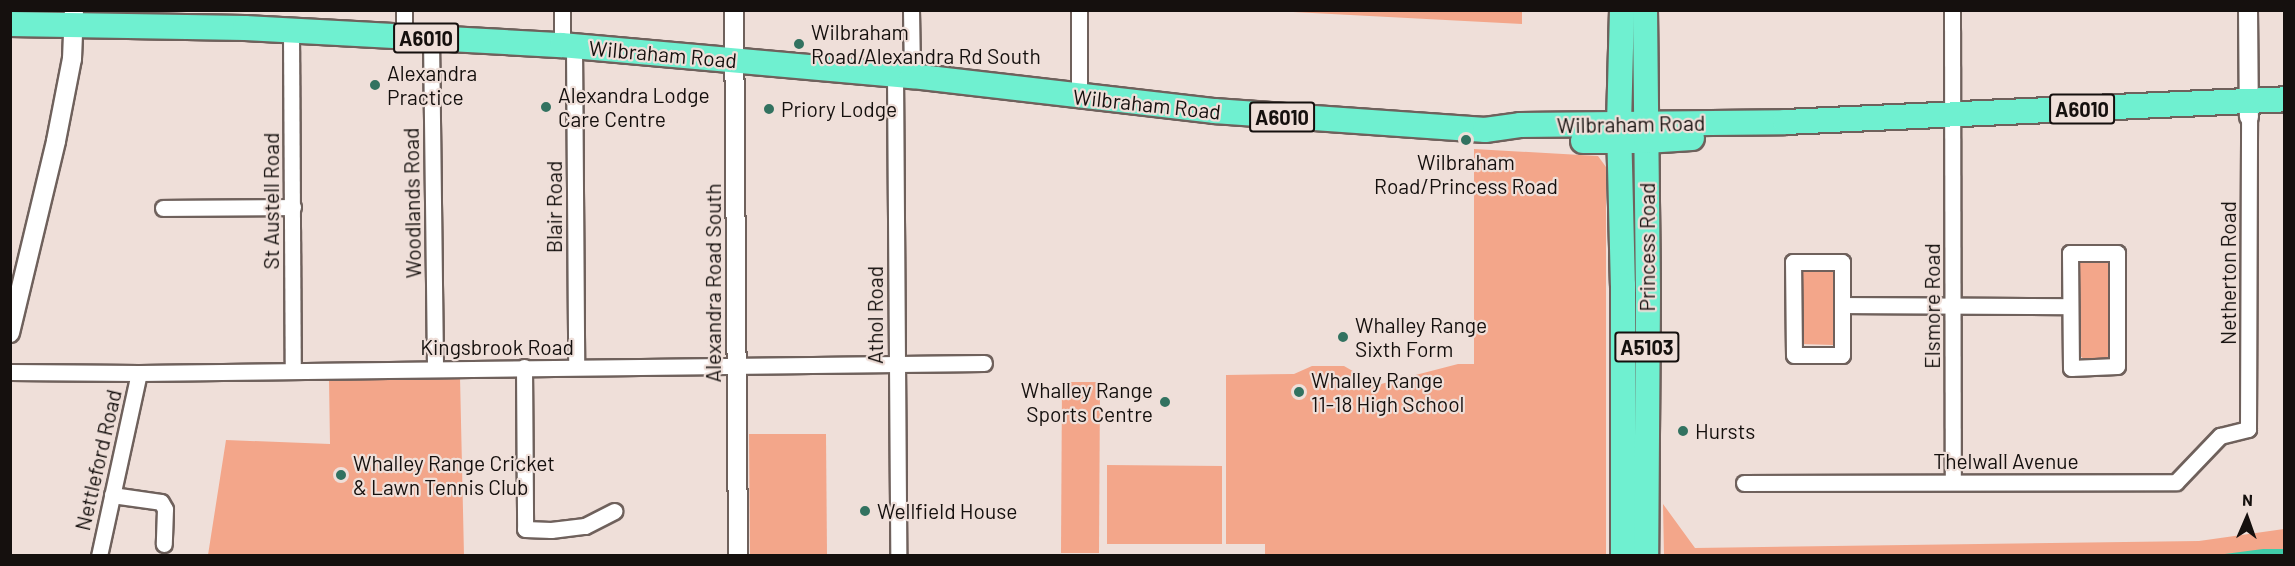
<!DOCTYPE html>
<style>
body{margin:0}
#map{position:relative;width:2295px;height:566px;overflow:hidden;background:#efdfd9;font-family:Barlow,sans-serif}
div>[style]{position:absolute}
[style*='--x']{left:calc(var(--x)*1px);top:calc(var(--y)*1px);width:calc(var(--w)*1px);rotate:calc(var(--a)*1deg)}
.green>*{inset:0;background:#f3a68a}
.water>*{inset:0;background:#40cca9}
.roads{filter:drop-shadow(2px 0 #6f615c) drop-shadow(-2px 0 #6f615c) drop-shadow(0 2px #6f615c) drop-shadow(0 -2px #6f615c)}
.minor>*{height:15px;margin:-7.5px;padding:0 7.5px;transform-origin:7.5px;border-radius:7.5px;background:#fff}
.tertiary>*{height:18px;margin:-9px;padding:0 9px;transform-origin:9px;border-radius:9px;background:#fff}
.trunk>*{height:24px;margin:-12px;padding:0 12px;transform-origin:12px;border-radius:12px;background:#6ff0d0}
.dots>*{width:16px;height:16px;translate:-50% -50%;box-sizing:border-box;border:3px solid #efdfd9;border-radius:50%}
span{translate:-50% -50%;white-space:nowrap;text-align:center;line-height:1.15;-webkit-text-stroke:4.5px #efdfd9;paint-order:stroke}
.shield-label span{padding:2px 4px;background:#efdfd9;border:2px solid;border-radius:4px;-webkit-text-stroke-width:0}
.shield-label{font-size:20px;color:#15100e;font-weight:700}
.poi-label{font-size:21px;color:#15100e}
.left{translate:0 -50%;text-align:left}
.right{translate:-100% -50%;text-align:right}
.street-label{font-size:21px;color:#15100e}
.frame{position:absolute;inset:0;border:12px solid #15100e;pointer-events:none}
.north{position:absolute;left:2217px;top:488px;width:60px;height:60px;-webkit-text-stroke:4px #efdfd9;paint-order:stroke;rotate:2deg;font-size:16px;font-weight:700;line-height:24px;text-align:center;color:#15100e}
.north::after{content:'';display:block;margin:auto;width:21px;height:27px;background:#15100e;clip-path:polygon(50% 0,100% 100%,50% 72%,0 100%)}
</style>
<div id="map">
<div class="green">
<i style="clip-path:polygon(1274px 11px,1522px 11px,1522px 24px)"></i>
<i style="clip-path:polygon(1474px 149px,1598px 156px,1606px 167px,1606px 555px,1256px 556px,1265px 555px,1265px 544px,1226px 544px,1226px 375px,1294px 374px,1312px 366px,1344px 366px,1377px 385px,1458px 364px,1474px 364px)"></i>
<i style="clip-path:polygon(2105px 258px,2112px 266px,2112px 353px,2103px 361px,2086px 361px,2077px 353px,2077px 265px,2085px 259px)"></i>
<i style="clip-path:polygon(1802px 269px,1834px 270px,1833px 345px,1801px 344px)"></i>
<i style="clip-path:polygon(460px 377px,464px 555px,208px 555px,226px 440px,330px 444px,329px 380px)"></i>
<i style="clip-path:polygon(1062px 382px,1100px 382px,1099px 553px,1061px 553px)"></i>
<i style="clip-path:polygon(749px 434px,826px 434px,827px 555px,750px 555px)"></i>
<i style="clip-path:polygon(1107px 465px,1222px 466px,1222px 544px,1107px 544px)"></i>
<i style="clip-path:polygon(1663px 504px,1695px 548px,2199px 541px,2284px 529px,2284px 549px,2217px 555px,1664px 555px)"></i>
</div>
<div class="water">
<i style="clip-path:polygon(2263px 549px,2284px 549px,2284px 555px,2130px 555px,2217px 555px)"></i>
</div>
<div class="roads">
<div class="minor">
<i style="--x:404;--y:10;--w:27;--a:90"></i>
<i style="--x:911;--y:10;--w:66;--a:89.1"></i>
<i style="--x:1079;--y:10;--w:87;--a:90"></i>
<i style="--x:1952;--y:10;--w:472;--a:89.9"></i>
<i style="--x:291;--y:31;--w:340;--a:89.7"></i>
<i style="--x:431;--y:38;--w:330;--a:89.3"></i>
<i style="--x:562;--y:45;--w:35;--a:-90"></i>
<i style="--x:574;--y:46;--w:321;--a:89.6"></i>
<i style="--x:895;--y:75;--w:481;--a:89.6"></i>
<i style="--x:163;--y:208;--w:130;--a:-0.4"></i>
<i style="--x:2070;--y:253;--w:47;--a:0"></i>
<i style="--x:2117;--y:253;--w:113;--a:90"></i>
<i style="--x:2117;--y:366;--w:46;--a:177.5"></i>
<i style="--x:2071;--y:368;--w:115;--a:-90.5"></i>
<i style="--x:1793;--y:262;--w:49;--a:0"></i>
<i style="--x:1842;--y:262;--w:93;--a:90"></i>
<i style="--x:1842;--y:355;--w:48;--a:180"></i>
<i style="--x:1794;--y:355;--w:93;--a:-90.6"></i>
<i style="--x:1842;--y:305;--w:228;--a:0.3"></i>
<i style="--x:524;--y:367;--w:162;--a:89.6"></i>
<i style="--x:525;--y:529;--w:26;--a:2"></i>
<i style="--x:551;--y:530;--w:34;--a:-7"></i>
<i style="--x:585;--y:526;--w:33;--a:-27"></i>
<i style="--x:10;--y:372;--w:129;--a:0.4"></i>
<i style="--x:139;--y:373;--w:845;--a:-0.68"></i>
<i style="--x:1744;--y:483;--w:432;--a:-0.1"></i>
<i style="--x:2176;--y:482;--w:64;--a:-46.3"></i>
<i style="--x:2220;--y:436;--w:29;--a:-14"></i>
<i style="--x:2248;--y:429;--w:312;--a:-89.8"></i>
<i style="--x:112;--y:495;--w:49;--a:8.1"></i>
<i style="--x:161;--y:502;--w:8;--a:60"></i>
<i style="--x:165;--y:509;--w:35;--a:92"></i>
<i style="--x:99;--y:556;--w:187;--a:-77.7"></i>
</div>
<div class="tertiary">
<i style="--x:734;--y:10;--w:546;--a:89.58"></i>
<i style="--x:2248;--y:10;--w:107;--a:89.5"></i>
<i style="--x:10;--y:333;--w:197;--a:-76.5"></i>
<i style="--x:56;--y:141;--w:84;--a:-79"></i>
<i style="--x:72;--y:59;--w:49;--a:-87.7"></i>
</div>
<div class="trunk">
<i style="--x:1622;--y:10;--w:115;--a:91.5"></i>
<i style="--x:1619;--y:125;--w:160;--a:88.6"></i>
<i style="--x:1623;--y:285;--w:271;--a:90"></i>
<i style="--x:1645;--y:10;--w:282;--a:89.4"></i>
<i style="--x:1648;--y:292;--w:264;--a:90.4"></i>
<i style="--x:10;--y:24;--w:235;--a:1"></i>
<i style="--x:245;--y:28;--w:317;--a:3.1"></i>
<i style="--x:562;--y:45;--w:351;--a:5.1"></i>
<i style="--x:912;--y:76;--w:304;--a:6.6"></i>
<i style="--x:1214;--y:111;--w:272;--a:4"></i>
<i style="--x:1485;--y:130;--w:35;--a:-8"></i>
<i style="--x:1520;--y:125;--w:265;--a:-0.6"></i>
<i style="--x:1785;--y:122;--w:500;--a:-2.6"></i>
<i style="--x:1583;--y:141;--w:63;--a:0"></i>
<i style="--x:1646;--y:141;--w:46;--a:-3.7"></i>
</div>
</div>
<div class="dots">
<i style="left:799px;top:44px;background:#327260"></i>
<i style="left:375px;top:85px;background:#327260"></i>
<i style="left:546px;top:107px;background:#327260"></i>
<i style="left:769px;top:109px;background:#327260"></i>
<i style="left:1466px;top:140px;background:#327260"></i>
<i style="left:1343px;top:337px;background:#327260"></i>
<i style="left:1299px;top:392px;background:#327260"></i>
<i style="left:1165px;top:402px;background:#327260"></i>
<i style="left:1683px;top:431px;background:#327260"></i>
<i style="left:341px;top:475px;background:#327260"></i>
<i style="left:865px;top:511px;background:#327260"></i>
</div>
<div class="shield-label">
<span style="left:426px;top:38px">A6010</span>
<span style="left:2082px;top:109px">A6010</span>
<span style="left:1282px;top:117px">A6010</span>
<span style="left:1647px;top:347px">A5103</span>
</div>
<div class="poi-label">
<span class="left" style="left:811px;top:44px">Wilbraham<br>Road/Alexandra Rd South</span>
<span class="left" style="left:387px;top:85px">Alexandra<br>Practice</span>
<span class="left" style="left:558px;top:107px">Alexandra Lodge<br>Care Centre</span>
<span class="left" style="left:781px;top:109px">Priory Lodge</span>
<span style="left:1466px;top:174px">Wilbraham<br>Road/Princess Road</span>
<span class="left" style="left:1355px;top:337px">Whalley Range<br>Sixth Form</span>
<span class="left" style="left:1311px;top:392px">Whalley Range<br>11-18 High School</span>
<span class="right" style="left:1153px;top:402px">Whalley Range<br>Sports Centre</span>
<span class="left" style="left:1695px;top:431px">Hursts</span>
<span class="left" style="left:353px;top:475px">Whalley Range Cricket<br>&amp; Lawn Tennis Club</span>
<span class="left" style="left:877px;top:511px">Wellfield House</span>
</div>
<div class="street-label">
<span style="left:663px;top:54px;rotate:5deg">Wilbraham Road</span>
<span style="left:1147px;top:104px;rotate:6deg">Wilbraham Road</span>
<span style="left:1631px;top:124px;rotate:-1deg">Wilbraham Road</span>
<span style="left:271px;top:201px;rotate:-90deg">St Austell Road</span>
<span style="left:412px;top:203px;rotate:-91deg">Woodlands Road</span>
<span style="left:554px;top:207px;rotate:-90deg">Blair Road</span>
<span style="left:1647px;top:247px;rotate:-90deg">Princess Road</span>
<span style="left:2228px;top:273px;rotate:-90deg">Netherton Road</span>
<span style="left:713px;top:283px;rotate:-90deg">Alexandra Road South</span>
<span style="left:1932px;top:306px;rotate:-90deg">Elsmore Road</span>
<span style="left:875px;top:315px;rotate:-90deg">Athol Road</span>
<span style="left:497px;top:347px">Kingsbrook Road</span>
<span style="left:98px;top:460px;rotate:-77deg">Nettleford Road</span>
<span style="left:2006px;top:461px">Thelwall Avenue</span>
</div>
<div class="frame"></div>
<div class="north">N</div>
</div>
